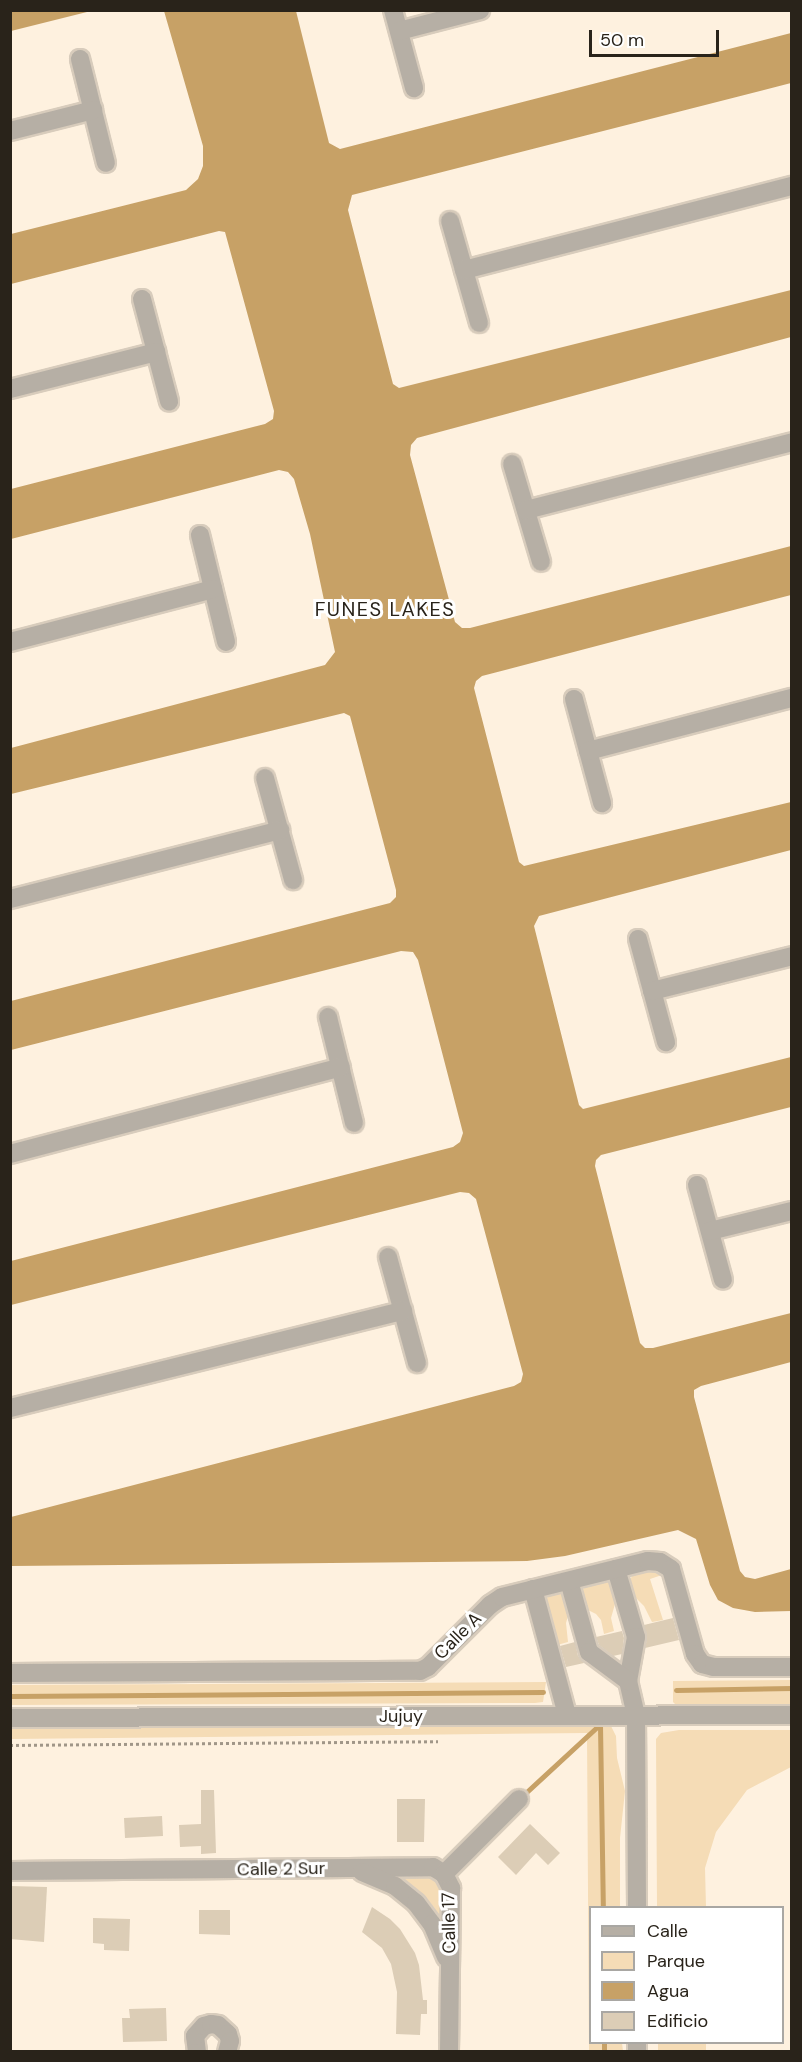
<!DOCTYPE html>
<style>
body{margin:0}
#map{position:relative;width:802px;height:2062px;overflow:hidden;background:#fef1df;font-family:"DM Sans",sans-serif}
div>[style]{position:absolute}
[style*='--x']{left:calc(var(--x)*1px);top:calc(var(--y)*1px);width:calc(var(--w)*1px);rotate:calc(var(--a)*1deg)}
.green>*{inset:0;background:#f5dcb6}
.water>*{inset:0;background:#c7a166}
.stream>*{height:5px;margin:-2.5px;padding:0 2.5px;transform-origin:2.5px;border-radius:2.5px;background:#c7a166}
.building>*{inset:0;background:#dccdb6}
.path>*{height:3px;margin-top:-1.5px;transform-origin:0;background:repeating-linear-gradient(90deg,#a09688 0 3px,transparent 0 6px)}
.roads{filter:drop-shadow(2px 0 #d8ccbc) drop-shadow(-2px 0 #d8ccbc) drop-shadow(0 2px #d8ccbc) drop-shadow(0 -2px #d8ccbc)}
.minor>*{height:18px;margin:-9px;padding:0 9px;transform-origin:9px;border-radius:9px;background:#b6afa5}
span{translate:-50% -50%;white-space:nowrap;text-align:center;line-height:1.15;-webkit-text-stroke:6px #fff;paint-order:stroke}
.street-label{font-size:18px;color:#29231a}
.neighbourhood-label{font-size:20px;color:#29231a;letter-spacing:1.5px}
.frame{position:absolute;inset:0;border:12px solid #29231a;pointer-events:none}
.legend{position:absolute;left:589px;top:1906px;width:195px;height:138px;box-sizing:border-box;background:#fff;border:2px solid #a9a7a3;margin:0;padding:8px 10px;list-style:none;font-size:18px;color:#29231a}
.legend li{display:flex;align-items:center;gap:12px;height:30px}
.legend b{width:30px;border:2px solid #a9a7a3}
.scale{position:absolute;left:589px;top:30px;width:130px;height:27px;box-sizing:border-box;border:3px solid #29231a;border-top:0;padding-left:8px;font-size:18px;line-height:21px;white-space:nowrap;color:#29231a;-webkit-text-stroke:4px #fff;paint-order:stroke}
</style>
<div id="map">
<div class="green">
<i style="clip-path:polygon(653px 1569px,662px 1575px,650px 1579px,663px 1620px,652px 1622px,644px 1606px,633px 1595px,629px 1582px,633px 1574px)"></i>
<i style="clip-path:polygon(608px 1581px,613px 1583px,617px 1597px,611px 1618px,614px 1631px,604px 1634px,601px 1620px,596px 1614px,588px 1610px,583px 1601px,582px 1591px,585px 1586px)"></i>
<i style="clip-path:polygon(561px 1592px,565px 1594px,570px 1609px,566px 1623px,568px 1642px,557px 1645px,546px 1602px,548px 1595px)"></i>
<i style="clip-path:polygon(791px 1680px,791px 1706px,677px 1706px,673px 1702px,673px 1681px)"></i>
<i style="clip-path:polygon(546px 1682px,543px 1702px,535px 1703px,10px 1705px,11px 1685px)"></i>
<i style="clip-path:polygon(604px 1722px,611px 1726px,616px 1736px,617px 1758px,625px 1791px,620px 1838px,620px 1907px,590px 1908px,590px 2042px,622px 2043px,623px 2051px,589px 2051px,587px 1733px,11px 1739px,10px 1726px)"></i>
<i style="clip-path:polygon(679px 1730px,791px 1730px,791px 1767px,747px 1790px,716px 1832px,705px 1868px,706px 1907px,657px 1907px,656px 1739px,661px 1733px)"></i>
<i style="clip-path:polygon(405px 1876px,435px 1878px,441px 1891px,441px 1914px,438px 1917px,402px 1883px)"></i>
<i style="clip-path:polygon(658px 2043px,706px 2043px,706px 2051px,658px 2051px)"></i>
</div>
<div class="water">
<i style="clip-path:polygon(11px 10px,91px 10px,91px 11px,11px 31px)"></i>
<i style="clip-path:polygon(164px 11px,296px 11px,329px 143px,340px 149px,791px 33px,791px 83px,352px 195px,348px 210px,393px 384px,399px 388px,791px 290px,791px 337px,417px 438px,411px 445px,410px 455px,455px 622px,462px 628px,470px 628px,791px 546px,791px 595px,482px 676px,476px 681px,474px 688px,519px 862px,524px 866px,791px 802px,791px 850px,539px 916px,534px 926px,579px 1105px,583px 1109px,791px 1057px,791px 1107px,601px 1155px,596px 1160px,595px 1166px,640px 1343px,645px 1348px,653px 1348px,791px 1313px,791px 1362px,701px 1386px,694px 1390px,694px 1397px,740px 1571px,745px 1577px,755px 1579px,791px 1569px,791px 1611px,755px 1612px,733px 1608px,718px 1600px,710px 1585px,696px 1539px,678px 1530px,565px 1556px,527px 1561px,11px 1566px,11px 1517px,514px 1386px,521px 1382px,523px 1374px,476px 1199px,469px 1193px,460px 1192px,11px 1305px,11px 1261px,453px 1147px,460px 1142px,463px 1133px,418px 960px,413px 952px,401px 951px,11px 1050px,11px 1001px,390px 903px,396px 897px,396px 890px,350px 716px,344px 713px,11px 794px,11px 748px,325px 665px,335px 652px,310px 534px,294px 479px,288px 472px,279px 470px,11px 539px,11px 489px,265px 424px,273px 419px,274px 411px,225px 232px,219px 231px,11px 284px,11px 234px,186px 190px,198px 179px,203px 166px,203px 146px)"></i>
</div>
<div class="stream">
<i style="--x:676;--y:1690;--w:116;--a:-1"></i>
<i style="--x:10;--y:1696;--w:533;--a:-0.43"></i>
<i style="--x:600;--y:1725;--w:183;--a:89.1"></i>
<i style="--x:520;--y:1798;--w:108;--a:-42.7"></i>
<i style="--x:604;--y:2052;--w:10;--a:-90"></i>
</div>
<div class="building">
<i style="clip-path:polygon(673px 1618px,679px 1640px,645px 1648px,647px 1638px,644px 1625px)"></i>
<i style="clip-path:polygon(622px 1631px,624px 1638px,622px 1654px,613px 1656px,599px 1645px,596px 1637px)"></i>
<i style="clip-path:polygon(575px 1642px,578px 1656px,584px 1663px,566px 1667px,560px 1646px)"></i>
<i style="clip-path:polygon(201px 1790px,214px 1790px,216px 1853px,201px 1854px,201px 1846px,180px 1847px,179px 1825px,201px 1824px)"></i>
<i style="clip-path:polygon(397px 1799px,425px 1799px,424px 1842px,397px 1842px)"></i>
<i style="clip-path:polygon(162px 1816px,163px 1836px,125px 1838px,124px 1818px)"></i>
<i style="clip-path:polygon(530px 1824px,560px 1853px,548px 1865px,536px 1853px,516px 1875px,498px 1857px)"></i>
<i style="clip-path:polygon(10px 1886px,47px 1887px,44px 1942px,10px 1939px)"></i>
<i style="clip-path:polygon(372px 1907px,390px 1919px,400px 1929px,415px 1953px,419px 1965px,423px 2000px,427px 2000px,427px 2014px,421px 2014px,420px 2035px,396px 2034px,397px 1992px,391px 1964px,382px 1948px,362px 1932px)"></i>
<i style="clip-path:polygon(199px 1910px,230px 1910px,230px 1935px,199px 1934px)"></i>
<i style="clip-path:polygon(93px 1918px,130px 1919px,129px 1951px,104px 1950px,104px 1944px,93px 1943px)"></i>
<i style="clip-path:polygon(166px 2008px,167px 2041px,123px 2042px,122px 2018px,130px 2018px,129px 2009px)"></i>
</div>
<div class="path">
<i style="--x:10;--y:1745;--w:428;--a:-0.5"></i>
</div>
<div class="roads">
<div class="minor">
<i style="--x:393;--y:10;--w:81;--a:74.9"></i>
<i style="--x:399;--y:31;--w:84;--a:-14.5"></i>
<i style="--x:80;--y:59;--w:107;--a:76"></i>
<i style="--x:10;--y:131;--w:86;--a:-14.2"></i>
<i style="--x:450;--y:221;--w:106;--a:74.1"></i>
<i style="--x:464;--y:270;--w:339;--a:-14.4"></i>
<i style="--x:142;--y:299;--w:106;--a:75.2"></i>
<i style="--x:10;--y:389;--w:151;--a:-14.2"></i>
<i style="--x:512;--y:464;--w:102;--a:73.5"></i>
<i style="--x:526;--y:510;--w:275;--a:-14.3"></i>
<i style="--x:200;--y:535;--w:110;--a:76.3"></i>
<i style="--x:10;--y:642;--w:210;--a:-14.6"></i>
<i style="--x:574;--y:699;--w:108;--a:74.9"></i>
<i style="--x:588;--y:751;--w:211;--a:-14.6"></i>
<i style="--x:265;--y:778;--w:106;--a:74.6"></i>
<i style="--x:10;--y:899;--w:279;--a:-14.3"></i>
<i style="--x:638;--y:939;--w:107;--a:74.8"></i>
<i style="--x:652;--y:991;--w:144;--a:-14"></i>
<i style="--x:328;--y:1017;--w:109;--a:76.2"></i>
<i style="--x:10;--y:1154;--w:342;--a:-14.7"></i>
<i style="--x:697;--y:1185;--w:98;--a:74.7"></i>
<i style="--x:710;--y:1231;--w:84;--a:-13.7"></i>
<i style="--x:388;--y:1257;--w:110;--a:74.7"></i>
<i style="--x:10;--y:1408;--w:405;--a:-13.9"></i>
<i style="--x:616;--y:1569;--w:71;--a:73.6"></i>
<i style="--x:636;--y:1637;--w:45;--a:100.3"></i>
<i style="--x:628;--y:1681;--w:36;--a:77"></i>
<i style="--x:636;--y:1716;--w:192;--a:89.7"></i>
<i style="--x:569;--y:1581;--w:74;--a:74.3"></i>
<i style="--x:589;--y:1652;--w:49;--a:36.6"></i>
<i style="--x:533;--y:1589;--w:131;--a:74.9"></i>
<i style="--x:10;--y:1673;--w:410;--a:-0.3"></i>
<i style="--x:420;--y:1671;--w:9;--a:-27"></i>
<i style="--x:428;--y:1667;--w:88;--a:-45"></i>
<i style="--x:490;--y:1605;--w:14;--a:-34"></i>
<i style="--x:502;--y:1597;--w:150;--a:-13.9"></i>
<i style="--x:648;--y:1561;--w:12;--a:5"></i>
<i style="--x:660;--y:1562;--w:13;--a:32"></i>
<i style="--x:671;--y:1569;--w:88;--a:74.2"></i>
<i style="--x:695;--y:1654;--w:12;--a:55"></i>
<i style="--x:702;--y:1664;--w:12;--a:14"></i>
<i style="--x:714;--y:1667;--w:78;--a:0"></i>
<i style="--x:10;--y:1718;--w:782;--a:-0.22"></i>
<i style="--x:10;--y:1871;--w:423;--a:-0.5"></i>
<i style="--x:433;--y:1867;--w:13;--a:32"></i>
<i style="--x:362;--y:1872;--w:36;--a:23"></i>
<i style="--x:395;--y:1886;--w:27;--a:39"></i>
<i style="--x:416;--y:1903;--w:26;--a:53"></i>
<i style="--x:432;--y:1924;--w:36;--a:67"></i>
<i style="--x:444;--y:1874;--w:16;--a:63"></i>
<i style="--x:451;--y:1888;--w:164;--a:90.7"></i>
<i style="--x:444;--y:1874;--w:106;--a:-45"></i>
<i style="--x:637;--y:2042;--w:10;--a:90"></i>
<i style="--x:197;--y:2052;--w:16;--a:-97"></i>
<i style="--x:195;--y:2036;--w:13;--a:-48"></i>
<i style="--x:204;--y:2026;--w:7;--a:-16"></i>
<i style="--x:211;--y:2024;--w:7;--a:8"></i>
<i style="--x:218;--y:2025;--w:13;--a:42"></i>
<i style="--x:228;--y:2034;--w:7;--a:74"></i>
<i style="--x:230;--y:2041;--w:11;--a:105"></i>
</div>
</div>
<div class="street-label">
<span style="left:458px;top:1636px;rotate:-45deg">Calle A</span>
<span style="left:401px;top:1716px">Jujuy</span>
<span style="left:281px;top:1869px;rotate:-1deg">Calle 2 Sur</span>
<span style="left:449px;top:1923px;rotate:-91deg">Calle 17</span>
</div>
<div class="neighbourhood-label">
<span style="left:385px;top:609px">FUNES LAKES</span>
</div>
<div class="frame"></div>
<ul class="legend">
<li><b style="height:8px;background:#b6afa5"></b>Calle</li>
<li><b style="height:16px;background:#f5dcb6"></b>Parque</li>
<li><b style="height:16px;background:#c7a166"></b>Agua</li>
<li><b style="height:16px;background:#dccdb6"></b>Edificio</li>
</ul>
<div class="scale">50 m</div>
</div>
